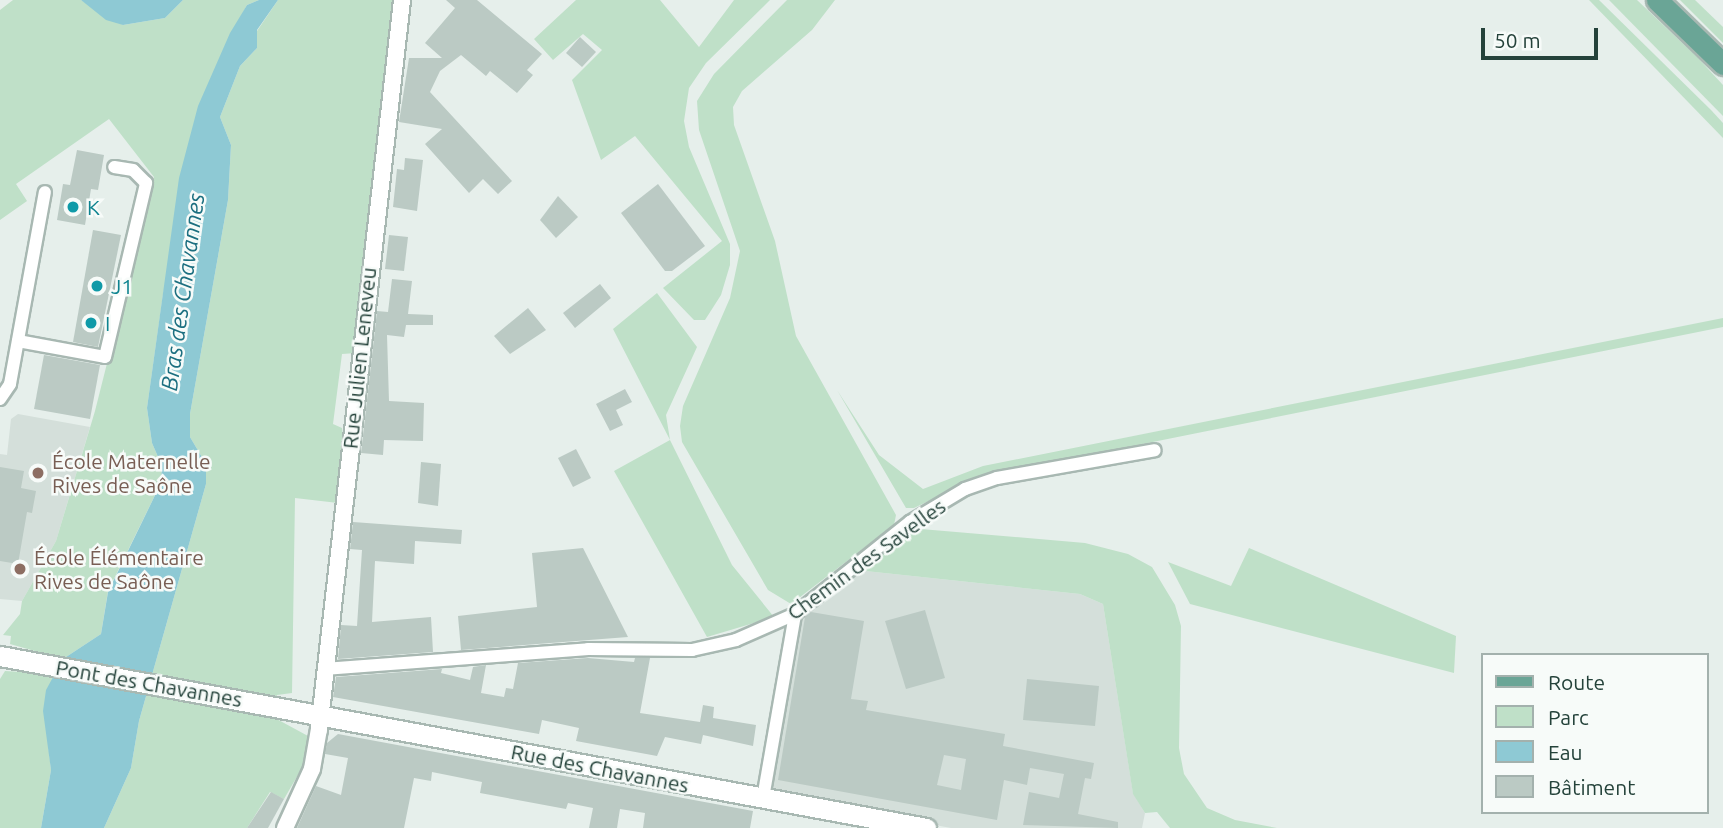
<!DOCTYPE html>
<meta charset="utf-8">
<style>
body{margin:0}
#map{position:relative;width:1723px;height:828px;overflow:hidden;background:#e6efeb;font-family:Ubuntu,sans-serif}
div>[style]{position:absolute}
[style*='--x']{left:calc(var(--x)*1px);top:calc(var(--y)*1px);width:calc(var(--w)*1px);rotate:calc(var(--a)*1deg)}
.built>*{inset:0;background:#d4dfda}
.green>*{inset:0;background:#bfe0c8}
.water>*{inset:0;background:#8ec9d4}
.building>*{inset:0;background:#bbcac4}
.roads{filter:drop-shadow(2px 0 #a8b8b2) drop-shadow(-2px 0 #a8b8b2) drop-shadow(0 2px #a8b8b2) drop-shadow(0 -2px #a8b8b2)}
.minor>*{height:12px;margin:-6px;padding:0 6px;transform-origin:6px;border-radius:6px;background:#fff}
.tertiary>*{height:16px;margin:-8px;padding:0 8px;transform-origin:8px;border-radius:8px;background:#fff}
.secondary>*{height:19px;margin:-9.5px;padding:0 9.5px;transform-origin:9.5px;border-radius:9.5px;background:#fff}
.primary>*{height:21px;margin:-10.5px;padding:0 10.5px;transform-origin:10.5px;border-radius:10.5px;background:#6aa596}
.dots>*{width:19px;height:19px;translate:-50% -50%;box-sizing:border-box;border:4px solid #f7fbf9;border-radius:50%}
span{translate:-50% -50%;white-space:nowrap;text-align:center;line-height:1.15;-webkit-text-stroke:5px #f7fbf9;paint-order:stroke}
.culture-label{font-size:21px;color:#0d838f}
.left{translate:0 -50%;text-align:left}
.street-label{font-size:21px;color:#24423a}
.education-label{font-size:21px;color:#785e54}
.water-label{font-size:23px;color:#1c6f80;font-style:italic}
.legend{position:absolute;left:1481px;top:653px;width:228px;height:161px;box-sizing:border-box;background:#f7fbf9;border:2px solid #a3b1ad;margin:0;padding:9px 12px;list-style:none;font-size:21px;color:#24423a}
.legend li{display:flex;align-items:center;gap:14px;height:35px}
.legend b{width:35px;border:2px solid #a3b1ad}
.scale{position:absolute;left:1481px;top:28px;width:117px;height:32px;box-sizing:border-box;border:4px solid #24423a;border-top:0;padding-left:9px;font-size:21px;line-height:24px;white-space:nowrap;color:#24423a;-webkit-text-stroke:5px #f7fbf9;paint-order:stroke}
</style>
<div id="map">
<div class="built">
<i style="clip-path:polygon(18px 414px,90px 427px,56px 541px,22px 601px,0 599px,0 454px,7px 455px,11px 419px)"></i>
<i style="clip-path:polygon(856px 570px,1080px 594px,1103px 604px,1133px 793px,1145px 813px,1142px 828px,951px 828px,768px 794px,799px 618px)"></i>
</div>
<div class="green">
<i style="clip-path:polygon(13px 0,81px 0,123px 25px,165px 18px,183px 0,259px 0,247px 5px,225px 46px,163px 294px,147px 408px,152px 443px,162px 466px,161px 483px,108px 591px,101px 634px,63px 659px,10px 644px,11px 636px,3px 635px,20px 614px,22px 601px,56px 541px,95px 411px,154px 177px,109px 119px,16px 184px,27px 201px,0 220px,0 10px)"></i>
<i style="clip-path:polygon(278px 0,399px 0,356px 353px,342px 354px,333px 424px,342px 428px,344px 442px,338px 503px,295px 498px,292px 693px,277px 695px,273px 717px,308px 736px,302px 768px,284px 799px,270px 792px,247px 828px,104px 828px,131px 768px,139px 721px,206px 484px,206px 464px,190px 437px,190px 414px,228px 200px,231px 145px,220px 117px,240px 66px,257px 48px,257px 31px)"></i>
<i style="clip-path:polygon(576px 0,660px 0,699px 47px,734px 0,770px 0,706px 63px,689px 88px,684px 121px,689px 147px,730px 244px,730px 265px,721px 295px,705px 320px,694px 320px,663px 288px,722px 241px,635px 136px,601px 160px,572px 80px,602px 50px,583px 34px,553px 60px,534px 39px)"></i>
<i style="clip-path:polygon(787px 0,835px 0,812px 30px,742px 91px,733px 107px,734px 125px,775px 241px,796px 336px,896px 515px,894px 525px,791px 604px,768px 590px,682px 442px,680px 426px,683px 406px,730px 298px,740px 251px,699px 130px,697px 101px,714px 74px)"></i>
<i style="clip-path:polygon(1589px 0,1599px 0,1711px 110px,1723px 123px,1723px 138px)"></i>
<i style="clip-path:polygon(1609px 0,1637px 0,1698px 58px,1723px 85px,1723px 116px)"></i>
<i style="clip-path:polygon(1680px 0,1695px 0,1723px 27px,1723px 43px)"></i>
<i style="clip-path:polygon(657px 293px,697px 347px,666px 415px,670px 440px,732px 565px,774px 617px,707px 637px,614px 471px,670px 440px,613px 329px)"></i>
<i style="clip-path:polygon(1723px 318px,1723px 327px,1718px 328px,979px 477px,914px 508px,906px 508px,837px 390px,879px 455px,923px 489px,983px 466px)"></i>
<i style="clip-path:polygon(909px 528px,1085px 543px,1128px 554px,1152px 567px,1175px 605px,1181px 626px,1179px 748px,1184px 774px,1207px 808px,1235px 820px,1277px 828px,1170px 828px,1157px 812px,1145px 813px,1133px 794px,1103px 604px,1080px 594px,856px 570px)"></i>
<i style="clip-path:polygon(1249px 548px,1456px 636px,1454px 673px,1190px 604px,1168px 562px,1231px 586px)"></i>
<i style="clip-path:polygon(5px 671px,55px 674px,48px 743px,51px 770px,41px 828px,0 828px,0 679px)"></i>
</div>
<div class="water">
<i style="clip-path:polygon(81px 0,183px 0,165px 18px,123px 25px,106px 20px)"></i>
<i style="clip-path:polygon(259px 0,278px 0,257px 30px,257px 48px,240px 66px,220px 117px,231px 145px,228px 200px,190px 414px,190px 437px,206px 464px,206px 484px,139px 721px,131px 768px,104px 828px,41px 828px,51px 770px,43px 711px,46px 690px,63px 659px,101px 634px,108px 592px,161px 483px,162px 466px,152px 443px,147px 408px,179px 178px,198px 106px,230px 33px,247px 5px)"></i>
</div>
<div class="building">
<i style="clip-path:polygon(446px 0,477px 0,542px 54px,527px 70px,533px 75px,517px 93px,490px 71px,486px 76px,461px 55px,440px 71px,430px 92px,512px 181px,498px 194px,483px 179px,469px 193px,425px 144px,442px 129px,399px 122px,409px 58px,442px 58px,425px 43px,455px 8px)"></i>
<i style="clip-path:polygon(580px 37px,596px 52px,582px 67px,566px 53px)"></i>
<i style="clip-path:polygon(77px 150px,104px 155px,98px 190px,91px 189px,85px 225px,57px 220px,63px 184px,70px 185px)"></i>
<i style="clip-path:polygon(405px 158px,423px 160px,417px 211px,393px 207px,397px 169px,404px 170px)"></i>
<i style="clip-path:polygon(658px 184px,705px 246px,672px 271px,665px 271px,621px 213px)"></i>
<i style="clip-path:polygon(558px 196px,578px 217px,556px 238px,540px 220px)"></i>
<i style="clip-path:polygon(93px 230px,121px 235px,98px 347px,73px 342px)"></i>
<i style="clip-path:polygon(389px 235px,408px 237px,404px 271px,385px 269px)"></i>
<i style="clip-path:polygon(392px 279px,412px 281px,408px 314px,433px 315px,433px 325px,406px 325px,404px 337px,387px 335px,389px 401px,424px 403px,423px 441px,384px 440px,383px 455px,361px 453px,377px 311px,388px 312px)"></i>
<i style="clip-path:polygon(600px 284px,611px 298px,575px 328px,563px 313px)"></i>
<i style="clip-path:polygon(528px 308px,546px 330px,510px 354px,494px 336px)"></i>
<i style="clip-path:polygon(44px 355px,100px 365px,90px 419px,34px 409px)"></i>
<i style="clip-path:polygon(625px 389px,632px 402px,616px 410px,623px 425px,610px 431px,596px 404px)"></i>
<i style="clip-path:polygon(576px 449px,591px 478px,573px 487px,558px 458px)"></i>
<i style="clip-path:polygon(421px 462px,441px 464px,438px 506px,418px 503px)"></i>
<i style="clip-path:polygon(0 467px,24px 471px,21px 488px,36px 491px,32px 513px,27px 512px,18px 564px,0 561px)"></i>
<i style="clip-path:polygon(353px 522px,462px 530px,461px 544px,415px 541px,414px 564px,375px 561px,372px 622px,431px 617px,433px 652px,338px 659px,341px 625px,357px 626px,362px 550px,350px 549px)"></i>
<i style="clip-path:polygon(583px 548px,628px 637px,461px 650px,458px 616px,537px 607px,532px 553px)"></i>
<i style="clip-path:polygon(925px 610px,945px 678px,906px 689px,885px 621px)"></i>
<i style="clip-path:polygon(evenodd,811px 612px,864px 621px,851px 699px,868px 701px,866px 710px,1005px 734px,1003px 746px,1094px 763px,1091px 779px,1085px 778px,1078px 814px,1118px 822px,1118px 828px,1023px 825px,1029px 792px,1059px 798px,1064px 774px,1030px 768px,1027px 785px,1004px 780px,997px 820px,778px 780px,805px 617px,811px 612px,944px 755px,966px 759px,961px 790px,937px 785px,944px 755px)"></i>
<i style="clip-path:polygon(588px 658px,634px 662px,635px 658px,650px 658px,640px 713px,700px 722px,703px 705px,714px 707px,713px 718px,756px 725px,753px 746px,703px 735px,701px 744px,665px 737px,657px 756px,576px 741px,579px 728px,542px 720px,539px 734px,333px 697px,336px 677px,442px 669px,441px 673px,470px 680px,473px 667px,486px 665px,481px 693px,504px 697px,506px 688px,513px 689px,518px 663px)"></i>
<i style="clip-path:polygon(1027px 679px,1099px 686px,1095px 726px,1023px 720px)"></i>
<i style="clip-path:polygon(338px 734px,753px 811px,750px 828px,643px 828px,645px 813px,620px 809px,617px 828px,589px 828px,593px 808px,568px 803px,566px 809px,480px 793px,482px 782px,432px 772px,431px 781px,414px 778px,404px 828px,297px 828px,316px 786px,341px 795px,348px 758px,325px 754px,327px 743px)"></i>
<i style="clip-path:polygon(271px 792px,284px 799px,268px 828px,247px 828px)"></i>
</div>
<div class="roads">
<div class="minor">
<i style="--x:18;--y:341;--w:88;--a:10.4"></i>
<i style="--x:105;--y:357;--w:179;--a:-76.7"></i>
<i style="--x:146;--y:183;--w:18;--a:-135"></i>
<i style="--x:133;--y:170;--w:19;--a:-171"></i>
<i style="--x:0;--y:399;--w:18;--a:-56"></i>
<i style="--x:10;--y:384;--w:195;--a:-79.7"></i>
<i style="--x:324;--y:669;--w:265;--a:-4.3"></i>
<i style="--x:588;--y:649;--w:104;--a:0.6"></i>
<i style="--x:692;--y:650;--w:45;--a:-12.8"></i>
<i style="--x:736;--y:640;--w:64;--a:-23.8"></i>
<i style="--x:795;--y:614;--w:147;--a:-38.7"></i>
<i style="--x:910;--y:522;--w:64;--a:-31"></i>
<i style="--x:965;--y:489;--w:34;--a:-19"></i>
<i style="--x:997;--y:478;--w:160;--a:-10"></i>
<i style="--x:763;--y:798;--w:187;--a:-80.1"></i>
</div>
<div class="tertiary">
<i style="--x:285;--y:828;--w:65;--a:-65.4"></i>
<i style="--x:312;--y:769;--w:41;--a:-80.1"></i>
<i style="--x:319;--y:729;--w:734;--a:-83.5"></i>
</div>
<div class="secondary">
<i style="--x:0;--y:656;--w:942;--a:10.52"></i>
</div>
<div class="primary">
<i style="--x:1657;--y:0;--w:92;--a:44.1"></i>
</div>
</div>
<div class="dots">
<i style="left:73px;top:207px;background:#0f9aa8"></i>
<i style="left:97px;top:286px;background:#0f9aa8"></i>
<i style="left:91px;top:323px;background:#0f9aa8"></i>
<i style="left:38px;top:473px;background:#8d6e63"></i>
<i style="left:20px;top:569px;background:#8d6e63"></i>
</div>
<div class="culture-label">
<span class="left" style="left:87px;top:207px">K</span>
<span class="left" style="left:111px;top:286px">J1</span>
<span class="left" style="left:105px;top:323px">I</span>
</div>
<div class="street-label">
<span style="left:359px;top:358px;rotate:-84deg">Rue Julien Leneveu</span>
<span style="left:866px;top:559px;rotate:-36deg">Chemin des Savelles</span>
<span style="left:149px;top:683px;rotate:10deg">Pont des Chavannes</span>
<span style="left:600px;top:768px;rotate:11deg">Rue des Chavannes</span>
</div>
<div class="education-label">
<span class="left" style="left:52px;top:473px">École Maternelle<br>Rives de Saône</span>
<span class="left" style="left:34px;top:569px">École Élémentaire<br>Rives de Saône</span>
</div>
<div class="water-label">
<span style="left:183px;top:292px;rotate:-82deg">Bras des Chavannes</span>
</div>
<ul class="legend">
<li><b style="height:9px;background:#6aa596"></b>Route</li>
<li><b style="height:19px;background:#bfe0c8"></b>Parc</li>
<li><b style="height:19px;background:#8ec9d4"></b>Eau</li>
<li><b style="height:19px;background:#bbcac4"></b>Bâtiment</li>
</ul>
<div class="scale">50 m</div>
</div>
